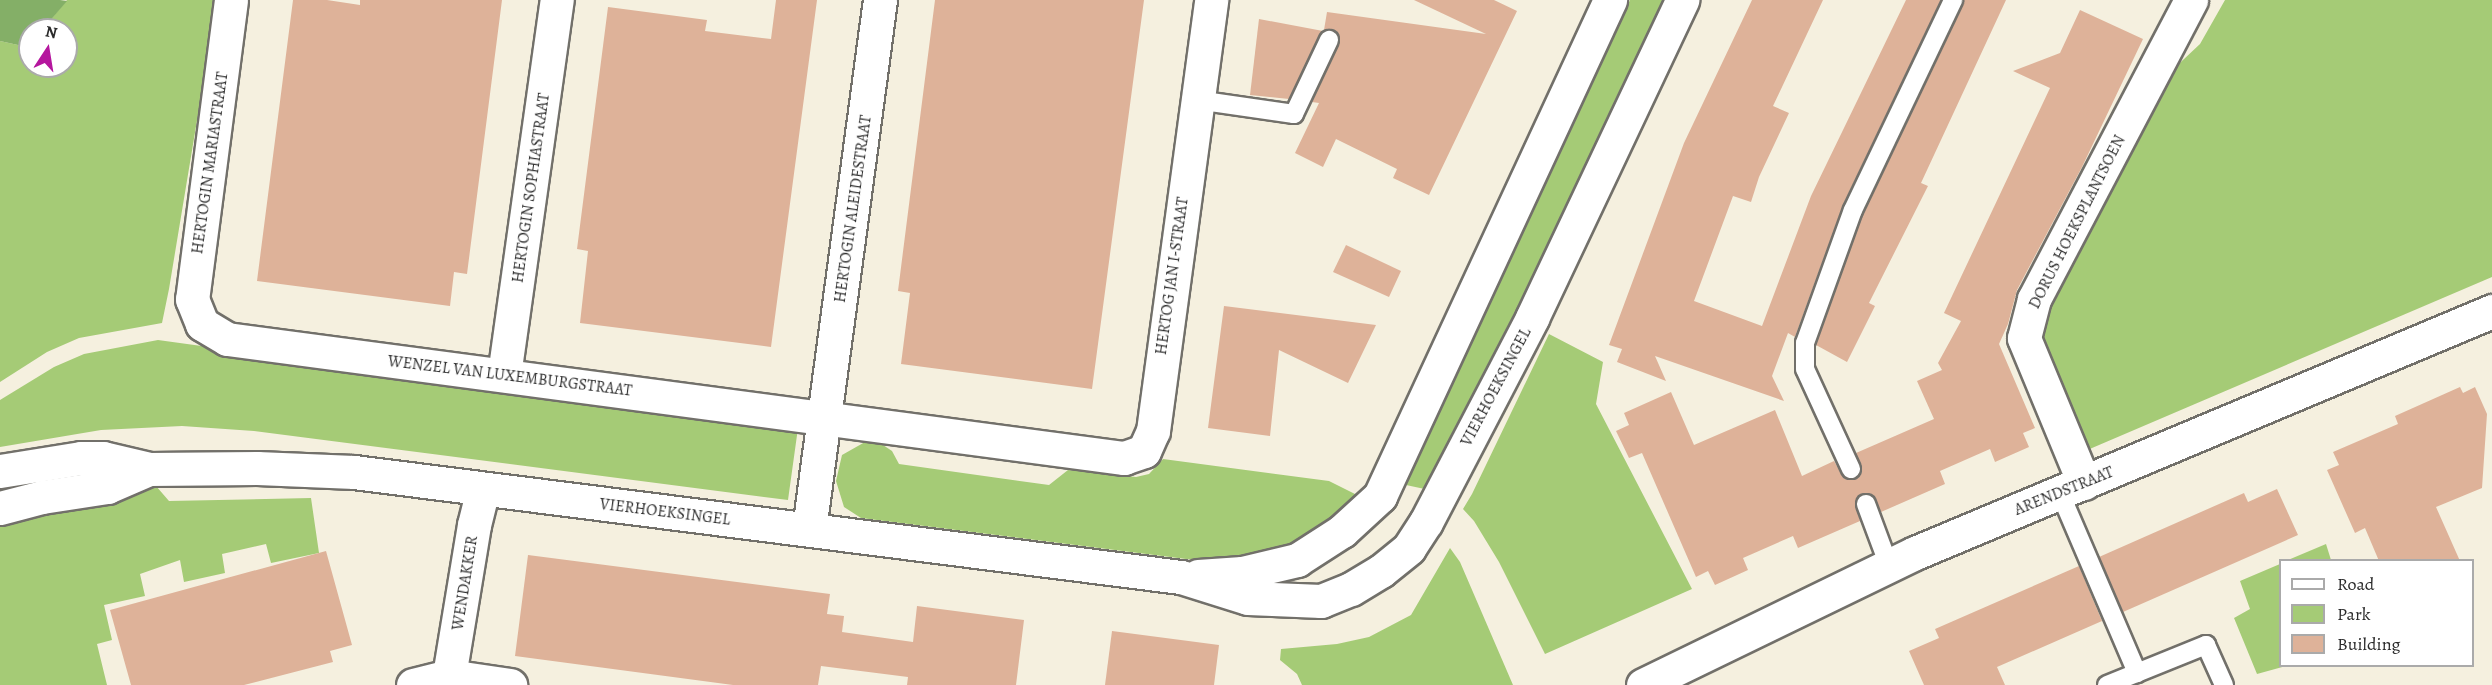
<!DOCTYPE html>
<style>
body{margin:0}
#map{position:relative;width:2492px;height:685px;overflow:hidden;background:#f5f0df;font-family:Alegreya,serif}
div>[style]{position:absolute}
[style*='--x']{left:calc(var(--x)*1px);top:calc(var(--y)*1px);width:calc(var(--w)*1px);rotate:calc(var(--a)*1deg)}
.green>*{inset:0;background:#a5cb76}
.forest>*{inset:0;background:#84af67}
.building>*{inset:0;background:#deb299}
.roads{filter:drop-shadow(2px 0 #72706a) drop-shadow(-2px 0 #72706a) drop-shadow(0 2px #72706a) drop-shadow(0 -2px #72706a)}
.service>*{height:18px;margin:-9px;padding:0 9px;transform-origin:9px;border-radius:9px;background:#fff}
.minor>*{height:33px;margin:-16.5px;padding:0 16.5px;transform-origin:16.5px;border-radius:16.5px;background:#fff}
.tertiary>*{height:33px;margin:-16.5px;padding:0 16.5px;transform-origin:16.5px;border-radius:16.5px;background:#fff}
span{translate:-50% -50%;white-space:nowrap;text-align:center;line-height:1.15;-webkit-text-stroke:4.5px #fff;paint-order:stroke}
.street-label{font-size:16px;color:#2b2b2b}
.legend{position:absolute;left:2279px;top:559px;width:195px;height:108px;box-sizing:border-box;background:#fff;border:2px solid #aaa;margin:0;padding:8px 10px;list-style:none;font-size:18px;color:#2b2b2b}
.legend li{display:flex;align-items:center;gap:12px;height:30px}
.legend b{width:30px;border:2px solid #aaa}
.north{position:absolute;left:18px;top:18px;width:60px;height:60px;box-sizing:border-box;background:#fff;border:2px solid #aaa;border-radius:50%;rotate:12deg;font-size:16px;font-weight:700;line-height:24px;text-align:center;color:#2b2b2b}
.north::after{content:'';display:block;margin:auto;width:21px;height:27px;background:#b5179e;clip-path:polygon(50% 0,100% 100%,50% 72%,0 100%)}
</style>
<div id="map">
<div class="green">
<i style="clip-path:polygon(67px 0,217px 0,169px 289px,162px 323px,79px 338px,47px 352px,0 382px,0 41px,27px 47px,30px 43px,30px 66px,66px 66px,66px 30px,42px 30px)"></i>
<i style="clip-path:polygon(1630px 0,1668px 0,1434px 491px,1406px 485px)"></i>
<i style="clip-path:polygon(2225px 0,2492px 0,2492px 277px,2085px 451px,2043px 335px,2041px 318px,2167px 75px,2200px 44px)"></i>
<i style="clip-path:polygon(1549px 334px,1603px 362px,1596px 404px,1692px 589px,1545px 654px,1499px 562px,1474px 521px,1463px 509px,1472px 494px)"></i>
<i style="clip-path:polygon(158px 340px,798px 428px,788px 500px,254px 431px,182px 426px,101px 430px,0 447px,0 400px,54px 367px,84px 354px)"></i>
<i style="clip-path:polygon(865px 442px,880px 443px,892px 451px,899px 464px,1049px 485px,1068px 470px,1136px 477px,1149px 474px,1163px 459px,1329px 481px,1359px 496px,1322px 526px,1277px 551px,1237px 561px,1186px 559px,861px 518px,844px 507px,836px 481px,842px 455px)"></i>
<i style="clip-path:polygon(156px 486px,169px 501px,311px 498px,319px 553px,271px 563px,266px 544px,222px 554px,225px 573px,184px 582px,180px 560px,140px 574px,145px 596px,104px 605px,112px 640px,97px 644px,107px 685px,0 685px,0 521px,16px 508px)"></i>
<i style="clip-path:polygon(2326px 544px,2331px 560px,2288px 560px)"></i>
<i style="clip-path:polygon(1450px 548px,1460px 562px,1513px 685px,1302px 685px,1297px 674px,1280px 660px,1281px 649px,1337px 644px,1369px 637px,1411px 615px)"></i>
<i style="clip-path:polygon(2280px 564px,2280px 666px,2286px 666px,2257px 674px,2234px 618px,2250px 609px,2240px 581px)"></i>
</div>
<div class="forest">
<i style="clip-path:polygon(0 0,60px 0,67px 1px,42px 30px,30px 30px,30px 43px,27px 47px,0 41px)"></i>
</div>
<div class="building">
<i style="clip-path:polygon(293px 0,327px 0,360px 5px,360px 0,502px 0,467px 274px,454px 272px,450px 306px,257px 281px)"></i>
<i style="clip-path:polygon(776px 0,817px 0,771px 347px,580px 323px,588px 251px,577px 249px,608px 7px,707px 20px,705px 31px,771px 39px)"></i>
<i style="clip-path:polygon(935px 0,1144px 0,1092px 389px,901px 364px,910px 293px,898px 291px)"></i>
<i style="clip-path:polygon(1414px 0,1494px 0,1517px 11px,1429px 195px,1393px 178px,1397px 169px,1336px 139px,1323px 167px,1295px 153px,1319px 103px,1312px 102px,1339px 44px,1338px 33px,1333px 30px,1324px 30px,1327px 12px,1486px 34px)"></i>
<i style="clip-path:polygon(1752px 0,1823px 0,1773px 106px,1789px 113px,1759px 177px,1751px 202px,1733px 196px,1694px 301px,1762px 326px,1811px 196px,1906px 0,1941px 0,1843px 205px,1795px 337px,1788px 333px,1772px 376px,1784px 401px,1655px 356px,1666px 381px,1617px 362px,1622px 349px,1609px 345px,1684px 143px)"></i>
<i style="clip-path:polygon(1964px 0,2006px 0,1921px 183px,1928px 186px,1869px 303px,1875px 306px,1847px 362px,1816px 345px,1863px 214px)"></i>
<i style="clip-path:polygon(2080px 10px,2143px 39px,2082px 167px,2017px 290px,2008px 324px,1999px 344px,2035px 428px,2023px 433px,2029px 447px,1995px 462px,1990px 449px,1940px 471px,1945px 484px,1881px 512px,1874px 496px,1862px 494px,1855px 503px,1860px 521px,1798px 548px,1793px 536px,1743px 558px,1748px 570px,1715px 585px,1708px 571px,1696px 577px,1642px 453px,1629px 458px,1616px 431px,1629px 425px,1624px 413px,1671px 392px,1694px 445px,1775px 410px,1802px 476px,1834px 461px,1844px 478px,1851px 480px,1860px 476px,1862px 471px,1856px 453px,1934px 419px,1917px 381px,1942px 370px,1938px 363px,1961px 321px,1944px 313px,2050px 88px,2013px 71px,2060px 53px)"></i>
<i style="clip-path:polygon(1259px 19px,1323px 31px,1289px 99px,1250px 95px)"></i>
<i style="clip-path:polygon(1346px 245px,1401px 271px,1389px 297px,1333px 272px)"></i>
<i style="clip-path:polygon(1224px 306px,1376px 325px,1348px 383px,1279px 350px,1270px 436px,1208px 428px)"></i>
<i style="clip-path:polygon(2460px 387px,2463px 393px,2475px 387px,2487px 414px,2482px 488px,2436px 507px,2460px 561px,2379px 561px,2365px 528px,2355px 533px,2327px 470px,2339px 465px,2333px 452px,2398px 424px,2395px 416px)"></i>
<i style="clip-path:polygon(2277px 489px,2298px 535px,2123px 612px,2099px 557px,2244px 493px,2248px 502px)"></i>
<i style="clip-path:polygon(326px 551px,352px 645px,330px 651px,333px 662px,244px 685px,131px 685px,110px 610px)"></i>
<i style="clip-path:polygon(528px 555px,830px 594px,827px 614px,844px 616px,842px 632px,913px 642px,917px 606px,1024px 620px,1016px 685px,907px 685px,908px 677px,821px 666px,818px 685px,733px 685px,515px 656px)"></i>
<i style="clip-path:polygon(2079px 566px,2102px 621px,1997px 667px,2005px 685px,1924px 685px,1909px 651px,1939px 638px,1935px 629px)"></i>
<i style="clip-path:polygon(1112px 631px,1219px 645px,1214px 685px,1105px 685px)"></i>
</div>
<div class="roads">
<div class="service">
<i style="--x:1197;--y:100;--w:98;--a:8.2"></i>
<i style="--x:1294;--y:114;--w:82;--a:-64.7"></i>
<i style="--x:1851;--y:469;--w:110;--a:-114.7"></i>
<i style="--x:1805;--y:369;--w:26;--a:-90"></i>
<i style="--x:1805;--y:343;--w:141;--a:-70.2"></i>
<i style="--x:1853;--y:210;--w:233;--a:-64.5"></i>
<i style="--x:2060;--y:493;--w:196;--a:66.8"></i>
<i style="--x:1866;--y:504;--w:66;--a:69.6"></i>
<i style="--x:2107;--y:685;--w:107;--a:-22"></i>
<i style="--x:2206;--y:645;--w:44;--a:65.8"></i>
</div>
<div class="minor">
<i style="--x:231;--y:0;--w:302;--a:97.4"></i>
<i style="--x:192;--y:299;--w:27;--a:68"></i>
<i style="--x:202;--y:324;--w:29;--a:31"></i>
<i style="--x:227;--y:339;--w:905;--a:7.56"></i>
<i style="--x:1124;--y:458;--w:21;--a:-19"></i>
<i style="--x:1144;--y:451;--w:22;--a:-66"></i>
<i style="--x:1153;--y:431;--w:435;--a:-82.3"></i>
<i style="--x:504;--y:375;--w:379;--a:-82"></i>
<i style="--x:2084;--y:483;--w:157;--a:-112.5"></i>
<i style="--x:2024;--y:338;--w:40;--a:-75.6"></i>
<i style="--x:2034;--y:299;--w:338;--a:-62.3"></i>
<i style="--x:809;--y:529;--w:534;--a:-82.36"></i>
<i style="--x:449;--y:676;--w:153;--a:-80.6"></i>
<i style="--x:474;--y:525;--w:36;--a:-76"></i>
<i style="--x:413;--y:685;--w:37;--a:-14"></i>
<i style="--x:449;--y:676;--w:62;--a:8.4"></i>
<i style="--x:1643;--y:685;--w:302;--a:-25.9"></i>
<i style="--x:1915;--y:553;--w:626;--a:-22.75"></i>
</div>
<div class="tertiary">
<i style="--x:0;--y:471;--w:82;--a:-9.1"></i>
<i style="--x:81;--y:458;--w:22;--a:0"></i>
<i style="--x:103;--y:458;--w:47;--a:13.4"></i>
<i style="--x:149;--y:469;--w:108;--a:-0.5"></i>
<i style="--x:257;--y:468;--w:97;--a:2.4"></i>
<i style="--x:354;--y:472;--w:834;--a:7.24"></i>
<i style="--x:1181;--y:577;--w:70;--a:17.4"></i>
<i style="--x:1248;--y:598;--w:73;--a:2.4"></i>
<i style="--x:1321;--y:601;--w:32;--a:-22"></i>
<i style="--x:1351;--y:589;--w:35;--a:-31"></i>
<i style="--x:1381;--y:571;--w:36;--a:-39"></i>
<i style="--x:1409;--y:548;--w:31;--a:-57"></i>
<i style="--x:1426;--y:522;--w:230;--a:-62.5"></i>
<i style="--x:1532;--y:318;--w:352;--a:-64.7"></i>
<i style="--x:0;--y:508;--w:43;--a:-14.7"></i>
<i style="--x:42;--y:497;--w:66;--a:-8.7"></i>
<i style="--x:107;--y:487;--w:46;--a:-23.2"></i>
<i style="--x:1198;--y:576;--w:44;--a:-3.9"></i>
<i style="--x:1242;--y:573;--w:57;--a:-13.3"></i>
<i style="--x:1297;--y:560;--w:54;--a:-32.8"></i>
<i style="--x:1342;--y:531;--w:52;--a:-42.6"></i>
<i style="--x:1380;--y:496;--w:547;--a:-65.12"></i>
</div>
</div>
<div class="street-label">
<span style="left:210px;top:163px;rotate:-82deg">HERTOGIN MARIASTRAAT</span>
<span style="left:531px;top:188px;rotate:-82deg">HERTOGIN SOPHIASTRAAT</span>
<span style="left:853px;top:209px;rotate:-82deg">HERTOGIN ALEIDESTRAAT</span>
<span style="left:2077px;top:222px;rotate:-63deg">DORUS HOEKSPLANTSOEN</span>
<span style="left:1172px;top:276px;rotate:-82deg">HERTOG JAN I-STRAAT</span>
<span style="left:510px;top:376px;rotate:7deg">WENZEL VAN LUXEMBURGSTRAAT</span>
<span style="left:1496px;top:387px;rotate:-62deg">VIERHOEKSINGEL</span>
<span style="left:2064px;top:491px;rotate:-22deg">ARENDSTRAAT</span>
<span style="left:665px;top:512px;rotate:7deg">VIERHOEKSINGEL</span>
<span style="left:465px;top:583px;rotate:-81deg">WENDAKKER</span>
</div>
<ul class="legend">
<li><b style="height:8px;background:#fff"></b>Road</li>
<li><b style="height:16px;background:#a5cb76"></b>Park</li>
<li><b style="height:16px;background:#deb299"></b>Building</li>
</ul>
<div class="north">N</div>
</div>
